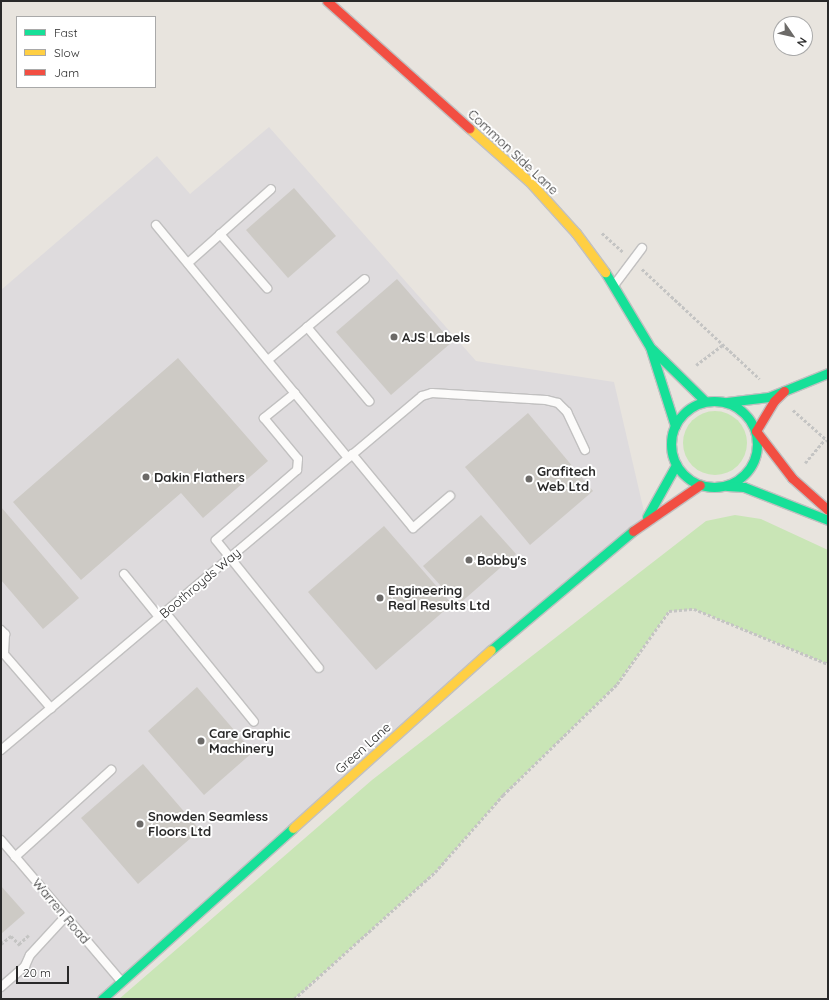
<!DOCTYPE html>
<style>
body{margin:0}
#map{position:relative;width:829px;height:1000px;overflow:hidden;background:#e8e4de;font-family:Quicksand,sans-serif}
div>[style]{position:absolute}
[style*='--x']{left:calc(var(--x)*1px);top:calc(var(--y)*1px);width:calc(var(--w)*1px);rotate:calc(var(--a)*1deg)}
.industrial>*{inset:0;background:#dedbdd}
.green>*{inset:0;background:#c9e5b6}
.round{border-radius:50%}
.building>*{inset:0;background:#cdcac5}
.path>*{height:2.5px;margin-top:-1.25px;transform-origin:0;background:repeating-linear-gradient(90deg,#c4c4c3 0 3px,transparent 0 5px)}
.roads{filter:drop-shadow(1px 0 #c1c0c0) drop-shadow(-1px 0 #c1c0c0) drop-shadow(0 1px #c1c0c0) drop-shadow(0 -1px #c1c0c0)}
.lane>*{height:8px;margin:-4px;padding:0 4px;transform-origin:4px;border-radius:4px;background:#fcfbfa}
.fast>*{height:9px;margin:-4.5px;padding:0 4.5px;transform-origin:4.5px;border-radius:4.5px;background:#16e098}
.fast>.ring{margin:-4.5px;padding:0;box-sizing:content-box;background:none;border:9px solid #16e098;border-radius:50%}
.slow>*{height:9px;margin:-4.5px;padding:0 4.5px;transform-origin:4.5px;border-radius:4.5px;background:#ffcf43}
.jam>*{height:9px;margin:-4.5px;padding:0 4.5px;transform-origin:4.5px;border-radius:4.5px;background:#f24e42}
.dots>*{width:11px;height:11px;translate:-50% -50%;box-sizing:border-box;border:2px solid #fff;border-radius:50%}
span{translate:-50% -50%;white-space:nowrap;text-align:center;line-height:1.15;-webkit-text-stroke:4px #fff;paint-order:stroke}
.street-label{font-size:13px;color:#292929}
.poi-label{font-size:13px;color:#292929;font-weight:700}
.left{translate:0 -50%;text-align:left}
.frame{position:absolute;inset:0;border:2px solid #292929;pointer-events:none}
.legend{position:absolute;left:16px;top:16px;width:140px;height:72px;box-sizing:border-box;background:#fff;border:1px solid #a9a9a9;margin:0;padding:5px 7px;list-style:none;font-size:12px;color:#292929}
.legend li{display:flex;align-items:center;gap:8px;height:20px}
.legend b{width:20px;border:1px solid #a9a9a9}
.north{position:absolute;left:773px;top:16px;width:40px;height:40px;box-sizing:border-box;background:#fff;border:1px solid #a9a9a9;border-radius:50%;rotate:124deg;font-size:11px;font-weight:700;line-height:16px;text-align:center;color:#292929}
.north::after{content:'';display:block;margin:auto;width:14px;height:18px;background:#6c6a68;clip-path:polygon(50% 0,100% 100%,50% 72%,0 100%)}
.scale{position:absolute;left:16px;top:966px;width:53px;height:18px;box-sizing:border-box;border:2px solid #292929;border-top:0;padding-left:5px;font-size:12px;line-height:14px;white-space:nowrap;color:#292929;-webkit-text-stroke:3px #fff;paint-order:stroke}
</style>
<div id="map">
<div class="industrial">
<i style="clip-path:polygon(269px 127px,476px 361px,614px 382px,646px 520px,104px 999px,1px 999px,1px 290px,157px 156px,190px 194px)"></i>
</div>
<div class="green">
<i class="round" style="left:683px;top:411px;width:64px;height:64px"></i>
<i style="clip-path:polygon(735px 515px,761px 519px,828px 550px,828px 664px,694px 609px,669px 611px,617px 684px,503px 795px,435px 872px,294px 999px,119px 999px,372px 780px,706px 521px)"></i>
</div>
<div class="building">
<i style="clip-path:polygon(294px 188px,336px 236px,288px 278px,246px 230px)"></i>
<i style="clip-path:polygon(397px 279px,452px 342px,391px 395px,336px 332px)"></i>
<i style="clip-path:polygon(178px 358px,268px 461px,203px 518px,181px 493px,81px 580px,13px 502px)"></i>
<i style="clip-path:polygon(528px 413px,593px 491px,530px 545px,465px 467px)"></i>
<i style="clip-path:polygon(1px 507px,79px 598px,43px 629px,1px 580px)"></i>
<i style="clip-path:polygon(481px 515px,516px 554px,458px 605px,423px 566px)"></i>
<i style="clip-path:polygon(384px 526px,452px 604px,376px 670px,308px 592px)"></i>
<i style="clip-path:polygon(197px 687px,253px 752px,204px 795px,148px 731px)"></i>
<i style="clip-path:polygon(143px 764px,200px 830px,138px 884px,81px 818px)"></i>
<i style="clip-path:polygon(1px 886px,25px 913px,1px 934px)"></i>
</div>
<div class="path">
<i style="--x:602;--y:233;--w:28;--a:42"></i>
<i style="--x:642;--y:269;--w:161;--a:43"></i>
<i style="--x:696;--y:365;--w:34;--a:-37"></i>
<i style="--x:793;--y:410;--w:47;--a:41.5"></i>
<i style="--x:805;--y:463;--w:31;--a:-50"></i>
<i style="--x:1;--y:944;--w:13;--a:-39"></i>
<i style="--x:11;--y:936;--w:13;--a:45"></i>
<i style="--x:19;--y:944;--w:13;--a:-42"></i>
<i style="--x:294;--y:999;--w:190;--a:-42"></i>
<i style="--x:435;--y:872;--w:103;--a:-48.6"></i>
<i style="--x:503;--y:795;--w:159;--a:-44.2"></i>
<i style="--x:617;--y:684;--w:90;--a:-54.5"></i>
<i style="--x:669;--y:611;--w:25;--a:-5"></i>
<i style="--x:694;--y:609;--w:145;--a:22.3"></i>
</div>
<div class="roads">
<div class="lane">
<i style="--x:156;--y:225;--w:302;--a:50.5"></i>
<i style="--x:220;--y:234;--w:72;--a:49"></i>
<i style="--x:188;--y:263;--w:111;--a:-41.7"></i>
<i style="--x:615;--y:284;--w:45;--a:-53.1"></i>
<i style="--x:307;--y:327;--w:97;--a:50"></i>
<i style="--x:268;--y:360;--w:126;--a:-39.9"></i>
<i style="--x:295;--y:393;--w:40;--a:141"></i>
<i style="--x:264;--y:418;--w:53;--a:50.3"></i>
<i style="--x:298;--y:459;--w:11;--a:95"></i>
<i style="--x:297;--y:470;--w:107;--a:139.2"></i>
<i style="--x:216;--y:540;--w:164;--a:51.2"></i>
<i style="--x:352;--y:454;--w:96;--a:50.5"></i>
<i style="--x:413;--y:528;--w:49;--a:-40.9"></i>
<i style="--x:124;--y:574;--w:55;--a:50.9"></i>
<i style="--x:165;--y:612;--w:141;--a:51"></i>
<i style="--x:1;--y:630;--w:6;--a:45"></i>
<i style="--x:5;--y:634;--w:20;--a:93"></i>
<i style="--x:4;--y:654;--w:72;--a:49"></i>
<i style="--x:1;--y:750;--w:550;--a:-40.06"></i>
<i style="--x:422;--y:396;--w:10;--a:-17"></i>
<i style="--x:432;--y:393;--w:114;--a:3.5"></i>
<i style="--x:546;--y:400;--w:12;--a:14"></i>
<i style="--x:558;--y:403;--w:13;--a:45"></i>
<i style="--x:567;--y:412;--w:42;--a:64.7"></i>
<i style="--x:1;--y:840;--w:185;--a:49.6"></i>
<i style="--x:15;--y:857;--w:130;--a:-42.2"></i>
<i style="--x:1;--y:987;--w:32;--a:-41"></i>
<i style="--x:25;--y:966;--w:12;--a:-66"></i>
<i style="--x:30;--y:955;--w:53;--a:-47.3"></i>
</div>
<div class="fast">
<i style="--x:605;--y:272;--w:87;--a:59"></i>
<i style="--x:650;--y:347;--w:83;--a:72.4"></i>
<i style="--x:652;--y:349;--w:74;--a:44.5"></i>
<i class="ring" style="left:671px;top:401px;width:77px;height:77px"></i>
<i style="--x:727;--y:402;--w:42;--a:-6.8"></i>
<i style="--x:769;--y:397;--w:64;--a:-22.1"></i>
<i style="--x:727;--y:486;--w:17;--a:3"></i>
<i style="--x:744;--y:487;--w:90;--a:21.4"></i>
<i style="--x:647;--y:517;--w:60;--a:-60.9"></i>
<i style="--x:491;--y:650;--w:185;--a:-40"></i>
<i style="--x:102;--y:999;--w:256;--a:-41.8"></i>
</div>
<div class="slow">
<i style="--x:469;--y:128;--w:80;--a:41.5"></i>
<i style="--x:529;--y:181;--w:70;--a:47.9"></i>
<i style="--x:576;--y:233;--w:49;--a:53.4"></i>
<i style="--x:293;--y:828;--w:266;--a:-42"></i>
</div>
<div class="jam">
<i style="--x:327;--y:1;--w:191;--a:41.8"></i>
<i style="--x:784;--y:391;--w:14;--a:135"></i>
<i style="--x:774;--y:401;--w:35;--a:121"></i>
<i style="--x:756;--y:431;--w:59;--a:52.5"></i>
<i style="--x:792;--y:478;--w:48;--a:41.6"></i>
<i style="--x:633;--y:531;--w:81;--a:-34.5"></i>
</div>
</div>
<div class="dots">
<i style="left:394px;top:337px;background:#6c6a68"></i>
<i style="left:146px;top:477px;background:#6c6a68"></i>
<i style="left:529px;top:479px;background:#6c6a68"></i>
<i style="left:469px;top:560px;background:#6c6a68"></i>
<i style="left:380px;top:598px;background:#6c6a68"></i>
<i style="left:201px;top:741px;background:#6c6a68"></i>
<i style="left:140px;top:824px;background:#6c6a68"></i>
</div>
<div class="street-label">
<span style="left:513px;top:152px;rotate:43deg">Common Side Lane</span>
<span style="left:200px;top:583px;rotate:-40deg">Boothroyds Way</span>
<span style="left:363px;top:748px;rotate:-42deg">Green Lane</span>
<span style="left:61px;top:911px;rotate:50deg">Warren Road</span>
</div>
<div class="poi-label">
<span class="left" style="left:402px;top:337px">AJS Labels</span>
<span class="left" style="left:537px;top:479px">Grafitech<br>Web Ltd</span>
<span class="left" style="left:154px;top:477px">Dakin Flathers</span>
<span class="left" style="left:477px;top:560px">Bobby's</span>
<span class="left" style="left:388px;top:598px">Engineering<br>Real Results Ltd</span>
<span class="left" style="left:209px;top:741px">Care Graphic<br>Machinery</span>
<span class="left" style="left:148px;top:824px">Snowden Seamless<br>Floors Ltd</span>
</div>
<div class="frame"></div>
<ul class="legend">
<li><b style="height:5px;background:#16e098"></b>Fast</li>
<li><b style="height:5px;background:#ffcf43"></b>Slow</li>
<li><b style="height:5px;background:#f24e42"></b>Jam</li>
</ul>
<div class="north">N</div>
<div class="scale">20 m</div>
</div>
